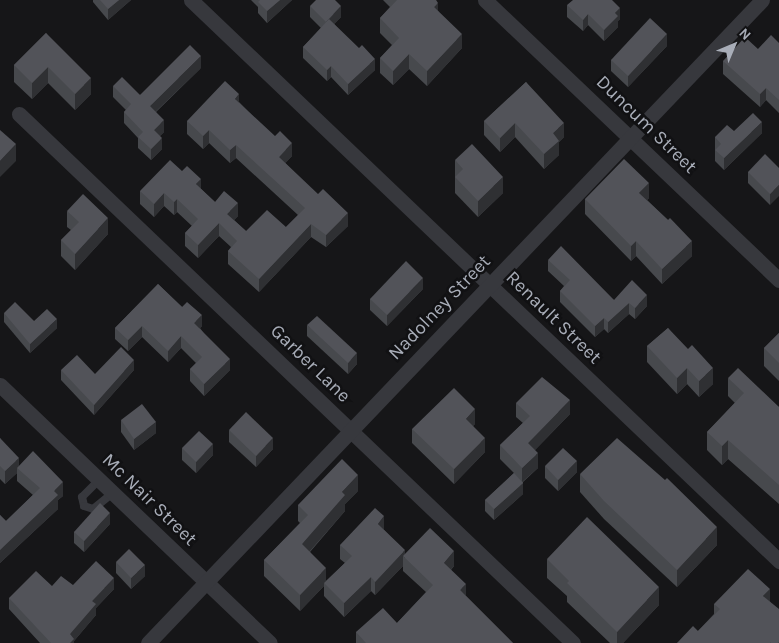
<!DOCTYPE html>
<style>
body{margin:0}
#map{position:relative;width:779px;height:643px;overflow:hidden;background:#161618;font-family:Karla,sans-serif}
div>[style]{position:absolute}
[style*='--x']{left:calc(var(--x)*1px);top:calc(var(--y)*1px);width:calc(var(--w)*1px);rotate:calc(var(--a)*1deg)}
.service>*{height:8px;margin:-4px;padding:0 4px;transform-origin:4px;border-radius:4px;background:#37383d}
.minor>*{height:15px;margin:-7.5px;padding:0 7.5px;transform-origin:7.5px;border-radius:7.5px;background:#37383d}
.wall>*{inset:0;background:#47494d}
.shaded-wall>*{inset:0;background:#2f3033}
.building>*{inset:0;background:#525359}
span{translate:-50% -50%;white-space:nowrap;text-align:center;line-height:1.15;-webkit-text-stroke:5px #111113;paint-order:stroke}
.street-label{font-size:19px;color:#a8adb8}
.north{position:absolute;left:709px;top:20px;width:50px;height:50px;-webkit-text-stroke:4px #111113;paint-order:stroke;rotate:45deg;font-size:14px;font-weight:700;line-height:20px;text-align:center;color:#a8adb8}
.north::after{content:'';display:block;margin:auto;width:18px;height:22px;background:#a8adb8;clip-path:polygon(50% 0,100% 100%,50% 72%,0 100%)}
</style>
<div id="map">
<div class="service">
<i style="--x:99;--y:480;--w:24;--a:135"></i>
<i style="--x:82;--y:497;--w:9;--a:77"></i>
<i style="--x:84;--y:506;--w:9;--a:18"></i>
<i style="--x:93;--y:509;--w:26;--a:-39"></i>
</div>
<div class="minor">
<i style="--x:191;--y:0;--w:813;--a:43.65"></i>
<i style="--x:485;--y:0;--w:406;--a:43.6"></i>
<i style="--x:19;--y:114;--w:766;--a:43.68"></i>
<i style="--x:0;--y:385;--w:373;--a:43.7"></i>
<i style="--x:148;--y:643;--w:889;--a:-46.32"></i>
</div>
<div class="wall">
<i style="clip-path:polygon(93px 0,131px 0,108px 20px,93px 2px)"></i>
<i style="clip-path:polygon(251px 0,292px 0,267px 23px,258px 13px,258px 7px)"></i>
<i style="clip-path:polygon(383px 0,436px 0,438px 11px,462px 48px,427px 86px,409px 69px,393px 85px,380px 73px,380px 58px,392px 45px,380px 33px,380px 18px,390px 7px)"></i>
<i style="clip-path:polygon(567px 5px,620px 19px,618px 21px,618px 27px,604px 41px,588px 25px,583px 31px,567px 17px)"></i>
<i style="clip-path:polygon(310px 6px,341px 17px,334px 24px,375px 70px,348px 95px,331px 77px,327px 81px,303px 58px,303px 47px,321px 28px,310px 17px)"></i>
<i style="clip-path:polygon(46px 33px,91px 94px,75px 110px,48px 83px,32px 99px,14px 82px,14px 65px)"></i>
<i style="clip-path:polygon(779px 43px,779px 113px,766px 100px,760px 107px,723px 74px,723px 61px,758px 49px)"></i>
<i style="clip-path:polygon(667px 46px,628px 87px,611px 71px,611px 60px)"></i>
<i style="clip-path:polygon(201px 68px,156px 112px,164px 132px,160px 136px,162px 149px,151px 160px,138px 148px,138px 138px,124px 123px,124px 112px,126px 110px,113px 97px,113px 86px,140px 95px)"></i>
<i style="clip-path:polygon(526px 82px,564px 137px,559px 142px,559px 155px,544px 169px,515px 137px,500px 152px,484px 135px,484px 121px)"></i>
<i style="clip-path:polygon(239px 102px,292px 156px,285px 163px,348px 226px,326px 247px,311px 237px,259px 292px,228px 264px,228px 251px,231px 247px,219px 236px,198px 258px,185px 246px,185px 233px,192px 226px,177px 212px,174px 215px,164px 206px,154px 217px,140px 204px,140px 191px,201px 189px,215px 202px,238px 216px,234px 220px,246px 231px,286px 227px,298px 215px,236px 158px,230px 163px,209px 143px,203px 149px,187px 134px,187px 121px)"></i>
<i style="clip-path:polygon(734px 131px,762px 133px,724px 170px,715px 161px,715px 137px)"></i>
<i style="clip-path:polygon(455px 160px,503px 193px,478px 217px,455px 193px)"></i>
<i style="clip-path:polygon(779px 168px,770px 205px,748px 183px,748px 172px)"></i>
<i style="clip-path:polygon(649px 198px,647px 200px,668px 220px,692px 256px,662px 284px,636px 256px,631px 261px,585px 214px,585px 199px)"></i>
<i style="clip-path:polygon(67px 211px,108px 234px,75px 270px,61px 256px,61px 240px,71px 230px,67px 227px)"></i>
<i style="clip-path:polygon(548px 260px,614px 300px,647px 306px,635px 319px,629px 314px,608px 333px,604px 329px,595px 337px,560px 302px,560px 291px,564px 286px,548px 271px)"></i>
<i style="clip-path:polygon(158px 284px,202px 326px,200px 328px,230px 370px,204px 396px,190px 381px,190px 369px,196px 363px,181px 348px,168px 362px,142px 337px,128px 351px,115px 339px,115px 328px)"></i>
<i style="clip-path:polygon(423px 289px,387px 326px,370px 310px,370px 299px)"></i>
<i style="clip-path:polygon(4px 313px,34px 321px,57px 328px,30px 353px,4px 322px)"></i>
<i style="clip-path:polygon(307px 325px,357px 364px,348px 374px,307px 336px)"></i>
<i style="clip-path:polygon(668px 328px,713px 384px,699px 397px,687px 384px,677px 394px,647px 362px,647px 346px)"></i>
<i style="clip-path:polygon(779px 333px,779px 381px,764px 366px,764px 348px)"></i>
<i style="clip-path:polygon(61px 370px,95px 374px,134px 370px,94px 415px,61px 380px)"></i>
<i style="clip-path:polygon(728px 378px,779px 407px,779px 504px,728px 459px,722px 465px,707px 450px,707px 432px,735px 403px,728px 396px)"></i>
<i style="clip-path:polygon(516px 403px,570px 414px,535px 450px,538px 468px,523px 482px,523px 494px,494px 520px,485px 511px,485px 500px,514px 473px,500px 459px,500px 445px,523px 423px,516px 417px)"></i>
<i style="clip-path:polygon(121px 420px,156px 433px,134px 450px,121px 432px)"></i>
<i style="clip-path:polygon(475px 424px,473px 426px,485px 452px,454px 484px,412px 443px,412px 429px)"></i>
<i style="clip-path:polygon(229px 430px,273px 449px,256px 467px,229px 442px)"></i>
<i style="clip-path:polygon(0 438px,19px 466px,63px 496px,58px 500px,58px 509px,0 563px,0 515px,6px 521px,33px 495px,17px 481px,17px 473px,5px 484px,0 479px)"></i>
<i style="clip-path:polygon(182px 448px,213px 455px,196px 473px,182px 460px)"></i>
<i style="clip-path:polygon(545px 466px,577px 472px,558px 491px,545px 478px)"></i>
<i style="clip-path:polygon(580px 474px,717px 545px,677px 587px,604px 519px,580px 492px)"></i>
<i style="clip-path:polygon(358px 491px,345px 504px,345px 511px,310px 552px,326px 581px,345px 563px,340px 559px,340px 545px,384px 530px,405px 554px,454px 566px,451px 570px,466px 596px,513px 643px,356px 643px,356px 632px,397px 623px,426px 592px,403px 571px,403px 566px,375px 595px,371px 591px,344px 617px,324px 596px,324px 586px,300px 611px,264px 576px,264px 560px,300px 523px,298px 521px,298px 505px)"></i>
<i style="clip-path:polygon(110px 524px,84px 552px,74px 543px,74px 532px)"></i>
<i style="clip-path:polygon(547px 559px,659px 605px,623px 643px,610px 643px,567px 602px,567px 596px,547px 578px)"></i>
<i style="clip-path:polygon(116px 562px,145px 576px,131px 589px,116px 573px)"></i>
<i style="clip-path:polygon(73px 585px,114px 589px,96px 608px,96px 615px,74px 641px,74px 643px,40px 643px,9px 609px,9px 598px)"></i>
<i style="clip-path:polygon(770px 601px,779px 643px,677px 643px,698px 631px,714px 614px,714px 604px)"></i>
</div>
<div class="shaded-wall">
<i style="clip-path:polygon(119px 0,131px 0,108px 20px,108px 9px)"></i>
<i style="clip-path:polygon(280px 0,292px 0,267px 23px,267px 11px)"></i>
<i style="clip-path:polygon(438px 3px,438px 17px,434px 7px)"></i>
<i style="clip-path:polygon(341px 6px,341px 17px,326px 33px,326px 22px)"></i>
<i style="clip-path:polygon(620px 8px,620px 19px,618px 21px,618px 27px,604px 41px,604px 30px,615px 13px)"></i>
<i style="clip-path:polygon(588px 14px,588px 25px,583px 31px,583px 20px)"></i>
<i style="clip-path:polygon(462px 34px,462px 48px,427px 86px,427px 71px)"></i>
<i style="clip-path:polygon(667px 34px,667px 46px,628px 87px,628px 76px)"></i>
<i style="clip-path:polygon(409px 54px,409px 69px,393px 85px,393px 71px)"></i>
<i style="clip-path:polygon(201px 56px,201px 68px,150px 117px,150px 106px)"></i>
<i style="clip-path:polygon(375px 59px,375px 70px,348px 95px,348px 84px)"></i>
<i style="clip-path:polygon(331px 66px,331px 77px,327px 81px,327px 70px)"></i>
<i style="clip-path:polygon(48px 67px,48px 83px,32px 99px,32px 83px)"></i>
<i style="clip-path:polygon(91px 78px,91px 94px,75px 110px,75px 94px)"></i>
<i style="clip-path:polygon(766px 88px,766px 100px,760px 107px,760px 94px)"></i>
<i style="clip-path:polygon(239px 94px,239px 107px,235px 99px)"></i>
<i style="clip-path:polygon(164px 120px,164px 132px,154px 141px,154px 130px)"></i>
<i style="clip-path:polygon(762px 122px,762px 133px,724px 170px,724px 158px)"></i>
<i style="clip-path:polygon(515px 123px,515px 137px,500px 152px,500px 138px)"></i>
<i style="clip-path:polygon(564px 123px,564px 137px,559px 142px,559px 155px,544px 169px,544px 154px,553px 133px)"></i>
<i style="clip-path:polygon(209px 130px,209px 143px,203px 149px,203px 136px)"></i>
<i style="clip-path:polygon(162px 138px,162px 149px,151px 160px,151px 149px)"></i>
<i style="clip-path:polygon(292px 143px,292px 156px,279px 170px,279px 157px)"></i>
<i style="clip-path:polygon(16px 144px,16px 161px,0 177px,0 161px)"></i>
<i style="clip-path:polygon(236px 145px,236px 158px,230px 163px,230px 150px)"></i>
<i style="clip-path:polygon(503px 177px,503px 193px,478px 217px,478px 201px)"></i>
<i style="clip-path:polygon(201px 179px,201px 192px,196px 184px)"></i>
<i style="clip-path:polygon(649px 183px,649px 198px,639px 208px,639px 193px)"></i>
<i style="clip-path:polygon(779px 185px,779px 196px,770px 205px,770px 194px)"></i>
<i style="clip-path:polygon(164px 193px,164px 206px,154px 217px,154px 204px)"></i>
<i style="clip-path:polygon(177px 199px,177px 212px,174px 215px,174px 202px)"></i>
<i style="clip-path:polygon(238px 203px,238px 216px,227px 227px,227px 214px)"></i>
<i style="clip-path:polygon(348px 213px,348px 226px,326px 247px,326px 235px)"></i>
<i style="clip-path:polygon(108px 218px,108px 234px,75px 270px,75px 254px)"></i>
<i style="clip-path:polygon(219px 223px,219px 236px,198px 258px,198px 245px)"></i>
<i style="clip-path:polygon(311px 224px,311px 237px,259px 292px,259px 279px)"></i>
<i style="clip-path:polygon(636px 241px,636px 256px,631px 261px,631px 246px)"></i>
<i style="clip-path:polygon(692px 241px,692px 256px,662px 284px,662px 269px)"></i>
<i style="clip-path:polygon(423px 278px,423px 289px,387px 326px,387px 315px)"></i>
<i style="clip-path:polygon(647px 295px,647px 306px,635px 319px,635px 308px)"></i>
<i style="clip-path:polygon(629px 303px,629px 314px,608px 333px,608px 322px)"></i>
<i style="clip-path:polygon(202px 315px,202px 326px,194px 334px,194px 323px)"></i>
<i style="clip-path:polygon(604px 318px,604px 329px,595px 337px,595px 326px)"></i>
<i style="clip-path:polygon(57px 319px,57px 328px,30px 353px,30px 344px)"></i>
<i style="clip-path:polygon(142px 326px,142px 337px,128px 351px,128px 340px)"></i>
<i style="clip-path:polygon(181px 336px,181px 348px,168px 362px,168px 351px)"></i>
<i style="clip-path:polygon(357px 353px,357px 364px,348px 374px,348px 363px)"></i>
<i style="clip-path:polygon(230px 359px,230px 370px,204px 396px,204px 384px)"></i>
<i style="clip-path:polygon(134px 360px,134px 370px,94px 415px,94px 405px)"></i>
<i style="clip-path:polygon(687px 368px,687px 384px,677px 394px,677px 378px)"></i>
<i style="clip-path:polygon(713px 368px,713px 384px,699px 397px,699px 381px)"></i>
<i style="clip-path:polygon(570px 400px,570px 414px,528px 457px,528px 443px)"></i>
<i style="clip-path:polygon(475px 409px,475px 424px,466px 434px,466px 419px)"></i>
<i style="clip-path:polygon(156px 422px,156px 433px,134px 450px,134px 439px)"></i>
<i style="clip-path:polygon(273px 438px,273px 449px,256px 467px,256px 456px)"></i>
<i style="clip-path:polygon(485px 438px,485px 452px,454px 484px,454px 469px)"></i>
<i style="clip-path:polygon(728px 440px,728px 459px,722px 465px,722px 446px)"></i>
<i style="clip-path:polygon(213px 444px,213px 455px,196px 473px,196px 462px)"></i>
<i style="clip-path:polygon(538px 453px,538px 468px,522px 482px,522px 468px)"></i>
<i style="clip-path:polygon(19px 458px,19px 469px,17px 468px,17px 473px,5px 484px,5px 471px)"></i>
<i style="clip-path:polygon(577px 461px,577px 472px,558px 491px,558px 480px)"></i>
<i style="clip-path:polygon(358px 475px,358px 491px,345px 504px,345px 511px,302px 560px,302px 544px,342px 492px)"></i>
<i style="clip-path:polygon(63px 482px,63px 496px,58px 500px,58px 509px,0 563px,0 550px,54px 491px)"></i>
<i style="clip-path:polygon(523px 483px,523px 494px,494px 520px,494px 509px)"></i>
<i style="clip-path:polygon(110px 513px,110px 524px,84px 552px,84px 541px)"></i>
<i style="clip-path:polygon(384px 516px,384px 530px,378px 524px)"></i>
<i style="clip-path:polygon(717px 527px,717px 545px,677px 587px,677px 570px)"></i>
<i style="clip-path:polygon(405px 550px,405px 558px,403px 556px,403px 566px,375px 595px,375px 582px)"></i>
<i style="clip-path:polygon(454px 551px,454px 566px,444px 577px,444px 563px)"></i>
<i style="clip-path:polygon(145px 565px,145px 576px,131px 589px,131px 578px)"></i>
<i style="clip-path:polygon(326px 568px,326px 584px,324px 583px,324px 586px,300px 611px,300px 595px)"></i>
<i style="clip-path:polygon(371px 577px,371px 591px,344px 617px,344px 603px)"></i>
<i style="clip-path:polygon(114px 578px,114px 589px,96px 608px,96px 615px,74px 641px,74px 643px,70px 643px,70px 634px,92px 601px)"></i>
<i style="clip-path:polygon(466px 584px,466px 598px,460px 590px)"></i>
<i style="clip-path:polygon(659px 587px,659px 605px,623px 643px,617px 643px,617px 632px)"></i>
<i style="clip-path:polygon(770px 589px,770px 606px,763px 596px)"></i>
</div>
<div class="building">
<i style="clip-path:polygon(100px 0,119px 0,108px 9px)"></i>
<i style="clip-path:polygon(260px 0,280px 0,267px 11px,258px 2px)"></i>
<i style="clip-path:polygon(316px 0,335px 0,341px 6px,326px 22px,310px 6px)"></i>
<i style="clip-path:polygon(397px 0,436px 0,438px 3px,434px 7px,462px 34px,427px 71px,409px 54px,393px 71px,380px 58px,399px 38px,380px 18px)"></i>
<i style="clip-path:polygon(573px 0,612px 0,620px 8px,615px 13px,618px 16px,604px 30px,588px 14px,583px 20px,567px 5px)"></i>
<i style="clip-path:polygon(650px 18px,667px 34px,628px 76px,611px 60px)"></i>
<i style="clip-path:polygon(329px 19px,359px 48px,362px 45px,375px 59px,348px 84px,331px 66px,327px 70px,303px 47px)"></i>
<i style="clip-path:polygon(46px 33px,91px 78px,75px 94px,48px 67px,32px 83px,14px 65px)"></i>
<i style="clip-path:polygon(771px 35px,779px 43px,779px 100px,766px 88px,760px 94px,723px 61px,745px 37px,758px 49px)"></i>
<i style="clip-path:polygon(190px 45px,201px 56px,150px 106px,164px 120px,154px 130px,162px 138px,151px 149px,138px 137px,143px 132px,124px 112px,131px 104px,113px 86px,122px 77px,140px 95px)"></i>
<i style="clip-path:polygon(225px 81px,239px 94px,235px 99px,275px 136px,280px 131px,292px 143px,279px 157px,318px 194px,323px 189px,348px 213px,326px 235px,311px 224px,259px 279px,228px 251px,237px 241px,219px 223px,198px 245px,185px 233px,198px 219px,177px 199px,174px 202px,164px 193px,154px 204px,140px 191px,170px 160px,182px 171px,187px 166px,201px 179px,196px 184px,215px 202px,224px 191px,238px 203px,227px 214px,246px 231px,267px 210px,286px 227px,305px 208px,236px 145px,230px 150px,209px 130px,203px 136px,187px 121px)"></i>
<i style="clip-path:polygon(526px 82px,564px 123px,553px 133px,559px 141px,544px 154px,515px 123px,500px 138px,484px 121px)"></i>
<i style="clip-path:polygon(753px 113px,762px 122px,724px 158px,715px 150px,721px 144px,715px 137px,727px 125px,734px 131px)"></i>
<i style="clip-path:polygon(0 130px,16px 144px,0 161px)"></i>
<i style="clip-path:polygon(472px 144px,503px 177px,478px 201px,455px 177px,463px 169px,455px 160px)"></i>
<i style="clip-path:polygon(765px 154px,779px 168px,779px 185px,770px 194px,748px 172px)"></i>
<i style="clip-path:polygon(624px 159px,649px 183px,639px 193px,668px 220px,670px 218px,692px 241px,662px 269px,636px 241px,631px 246px,585px 199px)"></i>
<i style="clip-path:polygon(83px 194px,108px 218px,75px 254px,61px 240px,79px 222px,67px 211px)"></i>
<i style="clip-path:polygon(561px 246px,614px 300px,632px 280px,647px 295px,635px 308px,629px 303px,608px 322px,604px 318px,595px 326px,560px 291px,570px 280px,548px 260px)"></i>
<i style="clip-path:polygon(406px 261px,423px 278px,387px 315px,370px 299px)"></i>
<i style="clip-path:polygon(158px 284px,182px 307px,187px 302px,202px 315px,194px 323px,230px 359px,204px 384px,190px 369px,202px 357px,181px 336px,168px 351px,142px 326px,128px 340px,115px 328px)"></i>
<i style="clip-path:polygon(15px 302px,34px 321px,47px 309px,57px 319px,30px 344px,4px 313px)"></i>
<i style="clip-path:polygon(317px 316px,357px 353px,348px 363px,307px 325px)"></i>
<i style="clip-path:polygon(668px 328px,688px 349px,692px 345px,713px 368px,699px 381px,687px 368px,677px 378px,647px 346px)"></i>
<i style="clip-path:polygon(779px 333px,779px 363px,764px 348px)"></i>
<i style="clip-path:polygon(121px 347px,134px 360px,94px 405px,61px 370px,77px 355px,95px 374px)"></i>
<i style="clip-path:polygon(738px 368px,779px 407px,779px 485px,728px 440px,722px 446px,707px 432px,744px 393px,728px 378px)"></i>
<i style="clip-path:polygon(542px 377px,570px 400px,528px 443px,538px 453px,522px 468px,500px 445px,530px 416px,516px 403px)"></i>
<i style="clip-path:polygon(454px 388px,475px 409px,466px 419px,485px 438px,454px 469px,412px 429px)"></i>
<i style="clip-path:polygon(142px 404px,156px 422px,134px 439px,121px 420px)"></i>
<i style="clip-path:polygon(246px 412px,273px 438px,256px 456px,229px 430px)"></i>
<i style="clip-path:polygon(199px 431px,213px 444px,196px 462px,182px 448px)"></i>
<i style="clip-path:polygon(0 438px,19px 458px,5px 471px,0 466px)"></i>
<i style="clip-path:polygon(617px 438px,665px 480px,667px 478px,717px 527px,677px 570px,604px 501px,580px 474px)"></i>
<i style="clip-path:polygon(563px 448px,577px 461px,558px 480px,545px 466px)"></i>
<i style="clip-path:polygon(33px 451px,63px 482px,54px 491px,58px 495px,0 550px,0 515px,6px 521px,40px 488px,17px 468px)"></i>
<i style="clip-path:polygon(342px 459px,358px 475px,342px 492px,345px 495px,302px 544px,326px 568px,300px 595px,264px 560px,308px 515px,298px 505px)"></i>
<i style="clip-path:polygon(514px 473px,523px 483px,494px 509px,485px 500px)"></i>
<i style="clip-path:polygon(100px 503px,110px 513px,84px 541px,74px 532px)"></i>
<i style="clip-path:polygon(375px 508px,384px 516px,378px 524px,405px 550px,375px 582px,371px 577px,344px 603px,324px 583px,352px 556px,340px 545px)"></i>
<i style="clip-path:polygon(587px 517px,659px 587px,617px 632px,567px 583px,569px 581px,547px 559px)"></i>
<i style="clip-path:polygon(430px 528px,454px 551px,444px 563px,466px 584px,460px 590px,513px 643px,366px 643px,356px 632px,383px 608px,397px 623px,433px 585px,403px 556px)"></i>
<i style="clip-path:polygon(129px 549px,145px 565px,131px 578px,116px 562px)"></i>
<i style="clip-path:polygon(96px 561px,114px 578px,92px 601px,96px 604px,70px 634px,74px 639px,70px 643px,51px 643px,9px 598px,36px 571px,52px 586px,61px 576px,73px 585px)"></i>
<i style="clip-path:polygon(748px 569px,770px 589px,763px 596px,779px 609px,779px 642px,778px 643px,771px 643px,770px 642px,770px 643px,677px 643px,693px 626px,698px 631px,720px 609px,714px 604px)"></i>
</div>
<div class="street-label">
<span style="left:646px;top:125px;rotate:44deg">Duncum Street</span>
<span style="left:440px;top:308px;rotate:-46deg">Nadolney Street</span>
<span style="left:553px;top:318px;rotate:44deg">Renault Street</span>
<span style="left:310px;top:364px;rotate:44deg">Garber Lane</span>
<span style="left:149px;top:500px;rotate:44deg">Mc Nair Street</span>
</div>
<div class="north">N</div>
</div>
